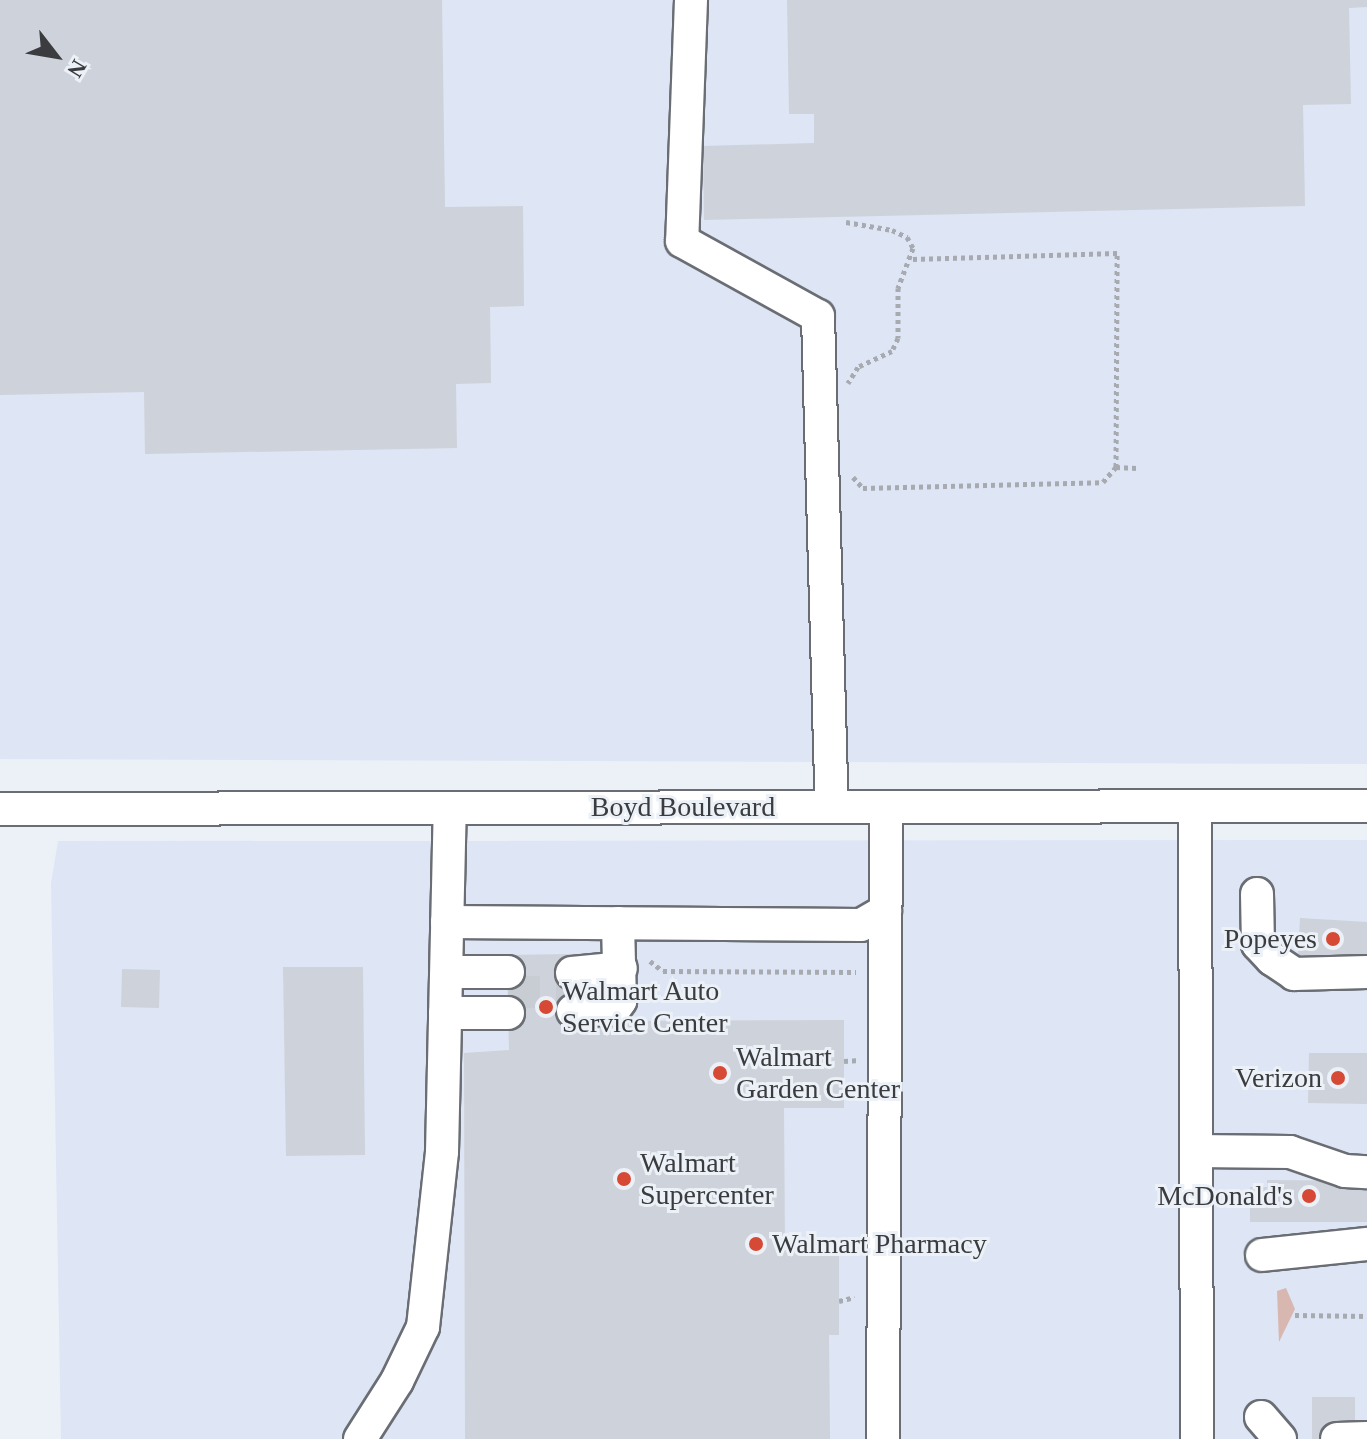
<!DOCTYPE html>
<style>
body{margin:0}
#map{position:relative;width:1367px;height:1439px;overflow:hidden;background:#ecf1f8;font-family:"Times New Roman",serif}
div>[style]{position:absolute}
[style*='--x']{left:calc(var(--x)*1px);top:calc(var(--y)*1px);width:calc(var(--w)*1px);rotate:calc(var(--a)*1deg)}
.built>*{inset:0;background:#dee5f4}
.green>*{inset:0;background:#d8b7b1}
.building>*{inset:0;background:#ced2da}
.minor-tunnel>*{height:32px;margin-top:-16px;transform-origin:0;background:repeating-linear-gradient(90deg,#c8cdd3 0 32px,transparent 0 48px)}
.path>*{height:5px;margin-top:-2.5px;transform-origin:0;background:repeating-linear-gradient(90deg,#a7abb1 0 4px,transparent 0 8px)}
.roads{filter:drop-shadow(2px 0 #6a6e74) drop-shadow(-2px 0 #6a6e74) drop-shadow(0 2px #6a6e74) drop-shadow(0 -2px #6a6e74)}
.minor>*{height:32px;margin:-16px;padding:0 16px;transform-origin:16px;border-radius:16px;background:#fff}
.dots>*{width:22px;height:22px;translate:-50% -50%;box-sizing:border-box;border:4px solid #ecf1f8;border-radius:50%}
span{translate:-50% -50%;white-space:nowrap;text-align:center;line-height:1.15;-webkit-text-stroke:6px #ecf1f8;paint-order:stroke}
.street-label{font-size:28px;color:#3a3c3f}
.poi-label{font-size:28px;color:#3a3c3f}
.right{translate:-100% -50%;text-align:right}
.left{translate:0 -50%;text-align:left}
.north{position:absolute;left:16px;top:16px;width:80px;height:80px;-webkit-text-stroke:6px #ecf1f8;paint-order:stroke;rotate:121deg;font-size:22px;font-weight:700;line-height:32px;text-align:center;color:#3a3c3f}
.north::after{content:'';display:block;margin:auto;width:28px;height:36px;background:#3a3c3f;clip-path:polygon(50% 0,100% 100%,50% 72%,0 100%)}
</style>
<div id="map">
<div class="built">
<i style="clip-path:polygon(0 0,1367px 0,1367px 764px,0 759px)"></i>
<i style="clip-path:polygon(1367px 840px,1367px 1439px,61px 1439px,51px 883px,58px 841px)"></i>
</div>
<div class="green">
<i style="clip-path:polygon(1286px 1288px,1295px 1309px,1279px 1342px,1277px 1291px)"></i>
</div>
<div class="building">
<i style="clip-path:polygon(0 0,442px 0,445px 207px,523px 206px,524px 306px,490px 307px,491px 383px,456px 384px,457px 448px,145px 454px,144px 392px,0 395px)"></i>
<i style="clip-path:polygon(787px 0,1367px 0,1367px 7px,1349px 8px,1351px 104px,1303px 105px,1305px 206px,704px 220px,703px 146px,814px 143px,814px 114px,789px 114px)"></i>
<i style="clip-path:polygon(1300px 918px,1367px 922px,1367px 958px,1298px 957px)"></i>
<i style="clip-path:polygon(572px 954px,573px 1015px,597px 1021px,844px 1020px,844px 1108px,784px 1108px,785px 1250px,839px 1250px,839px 1335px,829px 1335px,830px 1439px,465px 1439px,464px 1053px,509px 1050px,507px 955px)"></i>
<i style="clip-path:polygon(283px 967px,363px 967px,365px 1155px,286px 1156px)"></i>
<i style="clip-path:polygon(122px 969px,160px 970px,159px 1008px,121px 1007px)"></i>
<i style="clip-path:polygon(1309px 1053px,1367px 1053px,1367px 1104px,1308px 1103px)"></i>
<i style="clip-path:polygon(1267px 1180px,1367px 1181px,1367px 1222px,1250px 1222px,1250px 1187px,1267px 1187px)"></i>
<i style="clip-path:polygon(1312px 1397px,1355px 1397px,1355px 1439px,1312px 1439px)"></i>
</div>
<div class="minor-tunnel">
<i style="--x:508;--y:992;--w:65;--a:0"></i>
</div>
<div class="path">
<i style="--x:846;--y:222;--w:47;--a:9.9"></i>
<i style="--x:892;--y:230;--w:17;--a:25"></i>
<i style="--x:907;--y:237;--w:13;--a:61"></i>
<i style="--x:913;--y:248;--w:43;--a:110.6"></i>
<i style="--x:898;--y:288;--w:50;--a:90"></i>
<i style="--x:898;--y:338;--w:14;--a:115"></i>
<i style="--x:892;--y:351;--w:38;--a:155"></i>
<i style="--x:858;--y:367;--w:19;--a:122"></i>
<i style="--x:1116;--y:467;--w:21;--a:3"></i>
<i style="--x:853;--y:477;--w:15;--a:48"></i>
<i style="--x:863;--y:488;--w:240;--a:-1.4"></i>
<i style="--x:1103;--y:482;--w:20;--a:-49"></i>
<i style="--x:1116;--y:467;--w:214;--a:-89.7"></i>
<i style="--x:1117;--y:253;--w:205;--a:178.3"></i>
<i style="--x:650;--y:961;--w:16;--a:38"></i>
<i style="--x:663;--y:971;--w:193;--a:0.3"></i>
<i style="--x:844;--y:1061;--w:16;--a:-4"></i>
<i style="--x:839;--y:1301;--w:16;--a:-14"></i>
<i style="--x:1295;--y:1315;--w:72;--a:0.8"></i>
</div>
<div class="roads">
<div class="minor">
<i style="--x:691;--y:0;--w:241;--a:92.1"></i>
<i style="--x:682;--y:241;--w:155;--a:28.9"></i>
<i style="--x:818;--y:316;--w:491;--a:88.4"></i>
<i style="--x:1195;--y:806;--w:633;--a:89.82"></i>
<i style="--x:0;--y:809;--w:1367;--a:-0.13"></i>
<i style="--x:1257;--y:894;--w:50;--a:88.9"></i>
<i style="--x:1258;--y:944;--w:21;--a:47"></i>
<i style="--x:1272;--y:959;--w:27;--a:34"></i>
<i style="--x:1294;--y:974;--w:73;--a:-1.6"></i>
<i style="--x:447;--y:922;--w:414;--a:0.4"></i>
<i style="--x:861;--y:925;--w:28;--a:-30"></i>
<i style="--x:447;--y:972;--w:61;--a:0"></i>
<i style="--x:572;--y:973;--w:49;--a:-5.8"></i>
<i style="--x:573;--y:1011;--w:42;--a:-4.1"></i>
<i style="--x:615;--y:1008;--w:9;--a:-54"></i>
<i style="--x:620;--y:1001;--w:78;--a:-91.5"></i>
<i style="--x:445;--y:1013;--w:63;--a:0"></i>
<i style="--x:1196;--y:1151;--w:94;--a:0.6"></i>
<i style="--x:1290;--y:1152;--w:58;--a:19.1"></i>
<i style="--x:1345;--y:1171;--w:22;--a:3"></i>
<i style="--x:1262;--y:1255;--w:106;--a:-6"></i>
<i style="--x:1261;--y:1417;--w:29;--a:49"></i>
<i style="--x:360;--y:1439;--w:69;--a:-57.5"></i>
<i style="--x:397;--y:1381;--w:60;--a:-64.3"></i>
<i style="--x:423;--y:1327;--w:176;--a:-83.8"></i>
<i style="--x:442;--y:1152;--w:344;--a:-88.7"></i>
<i style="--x:883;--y:1439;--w:632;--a:-89.73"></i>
<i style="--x:1337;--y:1439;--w:30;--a:-2"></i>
</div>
</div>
<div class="dots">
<i style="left:1333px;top:939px;background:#d64935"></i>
<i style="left:546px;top:1007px;background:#d64935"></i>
<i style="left:720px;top:1073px;background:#d64935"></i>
<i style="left:1338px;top:1078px;background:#d64935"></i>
<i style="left:624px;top:1179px;background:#d64935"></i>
<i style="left:1309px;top:1196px;background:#d64935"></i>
<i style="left:756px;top:1244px;background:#d64935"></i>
</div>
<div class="street-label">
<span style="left:683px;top:807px">Boyd Boulevard</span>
</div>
<div class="poi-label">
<span class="right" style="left:1317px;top:939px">Popeyes</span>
<span class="left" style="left:562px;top:1007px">Walmart Auto<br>Service Center</span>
<span class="left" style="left:736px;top:1073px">Walmart<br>Garden Center</span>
<span class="right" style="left:1322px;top:1078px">Verizon</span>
<span class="left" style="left:640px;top:1179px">Walmart<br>Supercenter</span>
<span class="right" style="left:1293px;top:1196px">McDonald's</span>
<span class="left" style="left:772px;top:1244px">Walmart Pharmacy</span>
</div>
<div class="north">N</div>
</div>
